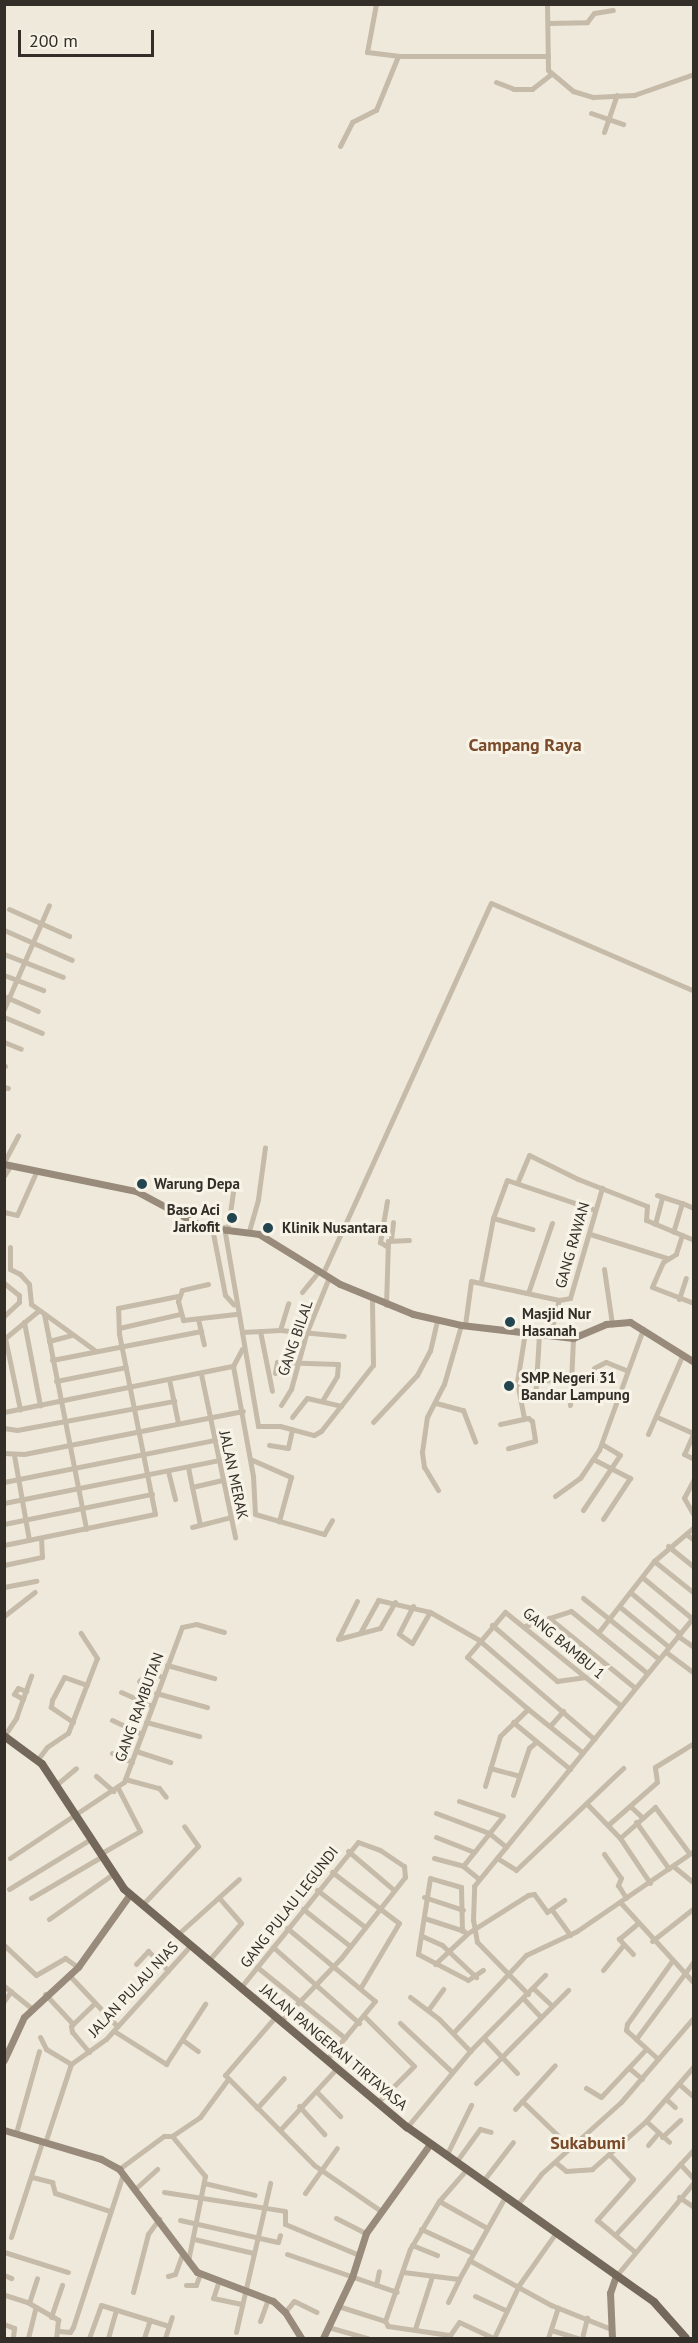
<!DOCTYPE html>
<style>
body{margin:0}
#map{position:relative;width:698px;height:2343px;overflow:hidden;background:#efe9dc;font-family:"PT Sans",sans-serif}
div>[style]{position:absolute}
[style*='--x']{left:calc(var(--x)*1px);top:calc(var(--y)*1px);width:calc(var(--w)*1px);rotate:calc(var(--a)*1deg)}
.street>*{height:5px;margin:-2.5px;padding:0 2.5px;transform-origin:2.5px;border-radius:2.5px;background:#c6bba9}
.secondary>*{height:7px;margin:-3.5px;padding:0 3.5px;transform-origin:3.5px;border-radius:3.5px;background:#998b7b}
.primary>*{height:8px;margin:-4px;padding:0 4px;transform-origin:4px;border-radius:4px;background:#74685b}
.dots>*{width:16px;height:16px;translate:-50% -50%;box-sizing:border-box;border:3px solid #f7f3e7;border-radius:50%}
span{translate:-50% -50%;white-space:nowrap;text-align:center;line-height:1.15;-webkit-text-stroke:6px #f7f3e7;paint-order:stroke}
.poi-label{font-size:15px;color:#332e28;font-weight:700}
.left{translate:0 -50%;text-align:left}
.right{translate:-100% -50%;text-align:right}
.street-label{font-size:15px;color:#332e28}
.quarter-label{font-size:18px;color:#7a4b2a;font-weight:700}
.frame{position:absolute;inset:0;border:6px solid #332e28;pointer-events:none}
.scale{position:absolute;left:18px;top:30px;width:136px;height:27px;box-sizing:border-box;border:3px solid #332e28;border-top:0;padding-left:8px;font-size:18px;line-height:21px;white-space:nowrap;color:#332e28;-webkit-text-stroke:4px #f7f3e7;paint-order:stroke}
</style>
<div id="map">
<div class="street">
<i style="--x:376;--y:4;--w:49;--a:100.6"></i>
<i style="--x:367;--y:52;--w:31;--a:7"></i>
<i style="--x:547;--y:4;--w:66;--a:89.1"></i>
<i style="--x:548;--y:70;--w:33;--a:40"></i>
<i style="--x:573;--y:91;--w:21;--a:17"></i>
<i style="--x:593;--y:97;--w:41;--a:-2.8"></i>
<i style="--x:634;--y:95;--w:64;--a:-19.3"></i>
<i style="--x:548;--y:23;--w:39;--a:-1"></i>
<i style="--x:587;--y:22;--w:11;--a:-52"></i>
<i style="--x:594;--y:13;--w:19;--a:-9"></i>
<i style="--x:496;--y:82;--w:19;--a:21"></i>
<i style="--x:514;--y:89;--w:18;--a:0"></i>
<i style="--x:532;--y:89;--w:23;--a:-38"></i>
<i style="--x:591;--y:113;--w:34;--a:19"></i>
<i style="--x:604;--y:132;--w:39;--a:-71"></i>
<i style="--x:340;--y:146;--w:27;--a:-63"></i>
<i style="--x:352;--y:122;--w:27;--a:-27"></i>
<i style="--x:376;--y:110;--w:58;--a:-67.8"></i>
<i style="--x:398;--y:56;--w:150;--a:0"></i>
<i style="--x:9;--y:909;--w:66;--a:24.2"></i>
<i style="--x:4;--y:930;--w:74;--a:23.8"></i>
<i style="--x:4;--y:954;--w:63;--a:21.3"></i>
<i style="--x:4;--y:975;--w:42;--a:21"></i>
<i style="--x:4;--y:996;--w:37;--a:24"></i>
<i style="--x:4;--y:1009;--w:113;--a:-66.6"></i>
<i style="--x:4;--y:1017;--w:41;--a:22.8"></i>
<i style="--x:4;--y:1042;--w:18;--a:22"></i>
<i style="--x:4;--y:1066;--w:1;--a:0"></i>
<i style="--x:4;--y:1087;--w:4;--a:14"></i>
<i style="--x:4;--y:1162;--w:30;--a:-62"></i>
<i style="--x:4;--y:1176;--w:13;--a:-58"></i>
<i style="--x:518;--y:1181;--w:28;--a:-67"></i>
<i style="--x:529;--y:1155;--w:55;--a:26.1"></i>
<i style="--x:578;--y:1179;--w:74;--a:21.4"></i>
<i style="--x:647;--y:1206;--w:14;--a:94"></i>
<i style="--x:646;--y:1220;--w:52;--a:22.6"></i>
<i style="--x:657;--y:1195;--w:26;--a:18"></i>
<i style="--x:682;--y:1203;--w:30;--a:107"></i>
<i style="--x:387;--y:1201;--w:42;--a:99.7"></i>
<i style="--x:380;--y:1242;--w:9;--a:32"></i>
<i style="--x:682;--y:1203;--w:13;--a:23"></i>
<i style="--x:4;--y:1212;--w:13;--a:13"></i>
<i style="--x:17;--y:1215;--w:49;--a:-66"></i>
<i style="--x:493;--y:1218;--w:41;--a:15.8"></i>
<i style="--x:655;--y:1224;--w:28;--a:-75"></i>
<i style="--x:224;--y:1227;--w:202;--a:80.3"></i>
<i style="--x:258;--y:1426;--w:22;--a:0"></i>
<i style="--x:280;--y:1426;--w:35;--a:15"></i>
<i style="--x:314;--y:1435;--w:8;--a:-30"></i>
<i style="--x:321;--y:1431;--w:84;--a:-51.8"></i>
<i style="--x:373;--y:1365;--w:66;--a:-90.9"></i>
<i style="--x:228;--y:1227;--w:42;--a:-81.9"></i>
<i style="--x:212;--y:1228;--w:68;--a:79"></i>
<i style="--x:225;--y:1295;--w:13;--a:48"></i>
<i style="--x:249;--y:1231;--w:33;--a:-74"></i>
<i style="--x:258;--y:1199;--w:52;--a:-82.3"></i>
<i style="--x:590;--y:1234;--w:81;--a:17.3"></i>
<i style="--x:682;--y:1235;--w:20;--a:108"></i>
<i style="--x:676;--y:1254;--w:15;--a:148"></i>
<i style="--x:663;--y:1262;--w:27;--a:114"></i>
<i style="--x:652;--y:1287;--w:45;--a:20.9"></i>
<i style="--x:391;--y:1239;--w:17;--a:-83"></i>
<i style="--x:10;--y:1247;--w:22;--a:90"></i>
<i style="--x:10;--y:1269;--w:11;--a:27"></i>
<i style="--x:20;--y:1274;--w:13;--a:48"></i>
<i style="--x:29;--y:1284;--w:20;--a:84"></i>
<i style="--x:31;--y:1304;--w:80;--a:35.9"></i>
<i style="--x:604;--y:1269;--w:56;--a:81.7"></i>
<i style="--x:323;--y:1273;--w:406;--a:-65.6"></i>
<i style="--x:491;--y:903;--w:221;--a:23.4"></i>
<i style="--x:481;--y:1281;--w:64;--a:-79.2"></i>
<i style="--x:493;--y:1218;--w:40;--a:-69.8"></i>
<i style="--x:507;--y:1180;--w:93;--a:18.8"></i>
<i style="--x:4;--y:1283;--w:19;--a:39"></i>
<i style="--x:19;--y:1295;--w:7;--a:90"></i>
<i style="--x:19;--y:1302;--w:21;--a:137"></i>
<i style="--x:208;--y:1284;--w:27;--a:167"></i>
<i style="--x:182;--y:1290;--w:12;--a:110"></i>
<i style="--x:178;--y:1301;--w:20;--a:75"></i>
<i style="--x:183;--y:1320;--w:53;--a:-6.5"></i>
<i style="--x:302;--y:1292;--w:27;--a:-51"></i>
<i style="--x:528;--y:1293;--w:74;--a:-71.1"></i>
<i style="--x:679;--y:1299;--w:22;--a:-72"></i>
<i style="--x:386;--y:1305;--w:64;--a:-88.2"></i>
<i style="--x:388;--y:1241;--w:21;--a:-3"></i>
<i style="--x:44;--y:1314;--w:219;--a:78.9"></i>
<i style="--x:198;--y:1319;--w:26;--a:77"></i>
<i style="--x:24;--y:1322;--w:85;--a:79.1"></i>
<i style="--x:465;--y:1325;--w:44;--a:-82.2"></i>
<i style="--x:471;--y:1281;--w:90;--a:12.2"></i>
<i style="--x:119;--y:1328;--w:63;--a:-12.9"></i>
<i style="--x:280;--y:1330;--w:28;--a:-73"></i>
<i style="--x:260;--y:1331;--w:61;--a:78.7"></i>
<i style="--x:242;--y:1332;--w:38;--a:-3"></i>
<i style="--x:280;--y:1330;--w:64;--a:5.4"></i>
<i style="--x:550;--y:1335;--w:36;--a:-76"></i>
<i style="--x:559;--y:1300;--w:11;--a:-10"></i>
<i style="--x:570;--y:1298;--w:115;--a:-73.8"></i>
<i style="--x:5;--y:1338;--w:73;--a:78.1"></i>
<i style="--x:4;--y:1339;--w:44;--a:-39.5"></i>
<i style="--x:49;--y:1341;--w:23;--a:-15"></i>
<i style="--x:242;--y:1349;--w:19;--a:118"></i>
<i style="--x:233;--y:1366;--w:112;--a:79.7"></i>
<i style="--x:253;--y:1476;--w:38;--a:87"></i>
<i style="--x:255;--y:1514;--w:72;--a:16.2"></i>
<i style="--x:324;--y:1534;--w:16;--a:-60"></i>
<i style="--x:52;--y:1360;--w:152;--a:-11"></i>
<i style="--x:594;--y:1368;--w:13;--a:-27"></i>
<i style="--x:606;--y:1362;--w:22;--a:22"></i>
<i style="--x:275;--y:1373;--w:11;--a:-80"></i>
<i style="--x:277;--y:1362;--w:61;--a:1.9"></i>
<i style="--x:338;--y:1364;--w:12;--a:95"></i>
<i style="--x:337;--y:1376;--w:27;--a:121"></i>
<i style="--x:201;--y:1374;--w:167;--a:78.2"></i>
<i style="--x:169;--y:1379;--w:45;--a:78.4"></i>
<i style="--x:537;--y:1380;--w:60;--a:1"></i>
<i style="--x:56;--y:1381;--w:71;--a:-11.3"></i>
<i style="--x:535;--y:1400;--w:65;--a:-86.5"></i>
<i style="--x:436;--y:1403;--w:28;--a:15"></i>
<i style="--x:463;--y:1410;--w:34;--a:69"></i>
<i style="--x:281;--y:1405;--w:19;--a:-58"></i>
<i style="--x:291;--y:1389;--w:57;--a:-74.7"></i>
<i style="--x:306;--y:1334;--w:61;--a:-68"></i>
<i style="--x:570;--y:1405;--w:67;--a:-87.4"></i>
<i style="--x:4;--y:1412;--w:234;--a:-11.4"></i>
<i style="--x:292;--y:1417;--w:24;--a:-52"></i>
<i style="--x:307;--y:1398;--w:35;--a:13"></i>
<i style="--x:657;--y:1417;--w:39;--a:24"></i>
<i style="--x:524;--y:1418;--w:37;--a:-101"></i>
<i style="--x:517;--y:1382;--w:51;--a:-80.9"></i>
<i style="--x:373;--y:1422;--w:64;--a:-46.9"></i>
<i style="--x:417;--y:1375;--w:27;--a:-62"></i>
<i style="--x:430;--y:1351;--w:31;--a:-77"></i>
<i style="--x:500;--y:1424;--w:29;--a:-12"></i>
<i style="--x:528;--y:1418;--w:5;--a:37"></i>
<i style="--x:532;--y:1421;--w:20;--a:81"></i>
<i style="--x:535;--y:1441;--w:28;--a:165"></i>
<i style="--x:4;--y:1428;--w:13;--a:9"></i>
<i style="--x:17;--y:1430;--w:160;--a:-10.5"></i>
<i style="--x:694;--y:1432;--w:24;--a:114"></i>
<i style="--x:684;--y:1454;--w:11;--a:27"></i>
<i style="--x:648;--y:1434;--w:87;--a:-66.4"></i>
<i style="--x:269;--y:1445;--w:19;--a:9"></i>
<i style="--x:288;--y:1448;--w:19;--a:-78"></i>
<i style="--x:4;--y:1453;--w:20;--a:3"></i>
<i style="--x:24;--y:1454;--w:223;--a:-11.1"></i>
<i style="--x:14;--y:1455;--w:86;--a:80"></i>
<i style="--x:250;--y:1459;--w:45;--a:23.7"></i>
<i style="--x:291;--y:1477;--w:46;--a:105.3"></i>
<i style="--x:593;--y:1459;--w:42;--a:27.2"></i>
<i style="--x:630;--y:1478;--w:49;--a:123.4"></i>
<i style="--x:188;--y:1467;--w:20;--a:79"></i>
<i style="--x:192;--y:1487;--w:32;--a:-13"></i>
<i style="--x:168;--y:1471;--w:29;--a:76"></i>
<i style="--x:694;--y:1479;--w:21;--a:118"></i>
<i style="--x:684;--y:1498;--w:20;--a:60"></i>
<i style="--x:4;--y:1482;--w:215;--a:-11.3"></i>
<i style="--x:192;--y:1487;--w:38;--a:78"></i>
<i style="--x:438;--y:1490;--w:27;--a:-121"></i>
<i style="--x:424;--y:1467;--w:15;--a:-98"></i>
<i style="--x:422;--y:1452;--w:35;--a:-82"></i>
<i style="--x:427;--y:1417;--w:37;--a:-63"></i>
<i style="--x:444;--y:1384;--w:61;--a:-73.9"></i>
<i style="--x:555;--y:1496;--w:31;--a:-36"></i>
<i style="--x:580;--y:1478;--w:34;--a:-56"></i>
<i style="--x:599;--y:1450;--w:129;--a:-70"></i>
<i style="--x:4;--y:1503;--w:219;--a:-11.3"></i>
<i style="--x:583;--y:1510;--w:66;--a:-56.1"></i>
<i style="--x:620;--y:1455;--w:21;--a:-149"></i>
<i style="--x:4;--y:1524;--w:151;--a:-11.5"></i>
<i style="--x:192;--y:1527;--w:40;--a:-14.4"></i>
<i style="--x:686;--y:1534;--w:10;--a:37"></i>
<i style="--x:4;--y:1545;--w:154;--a:-11.6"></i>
<i style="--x:155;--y:1514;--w:184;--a:-101.3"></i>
<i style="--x:119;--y:1334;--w:26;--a:-92"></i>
<i style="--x:118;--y:1308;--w:61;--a:-11.3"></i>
<i style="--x:668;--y:1546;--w:33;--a:39"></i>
<i style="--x:654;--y:1561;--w:51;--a:38.7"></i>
<i style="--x:4;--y:1565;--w:39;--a:-12"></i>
<i style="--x:42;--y:1557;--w:19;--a:-93"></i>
<i style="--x:642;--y:1577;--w:67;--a:39.6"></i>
<i style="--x:4;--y:1587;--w:33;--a:-11"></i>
<i style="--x:630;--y:1592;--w:65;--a:40"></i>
<i style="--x:583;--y:1598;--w:97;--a:38.8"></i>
<i style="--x:357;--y:1601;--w:42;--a:116.6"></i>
<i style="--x:338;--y:1639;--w:43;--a:-14.7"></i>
<i style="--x:380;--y:1628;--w:30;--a:-60"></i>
<i style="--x:413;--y:1606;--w:31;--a:117"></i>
<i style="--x:399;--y:1634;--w:16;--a:35"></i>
<i style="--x:412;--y:1643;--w:36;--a:-60"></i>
<i style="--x:620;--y:1607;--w:63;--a:39.2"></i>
<i style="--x:4;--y:1616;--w:39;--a:-38"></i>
<i style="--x:549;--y:1618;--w:111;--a:39.1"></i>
<i style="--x:492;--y:1625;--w:86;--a:40.7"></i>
<i style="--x:557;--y:1681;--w:29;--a:-8"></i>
<i style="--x:525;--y:1626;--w:48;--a:-18.1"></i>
<i style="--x:571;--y:1611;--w:98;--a:39.2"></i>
<i style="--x:360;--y:1633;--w:38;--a:-61"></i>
<i style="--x:378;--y:1600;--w:53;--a:13"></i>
<i style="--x:430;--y:1612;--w:56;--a:29.7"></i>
<i style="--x:479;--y:1640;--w:152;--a:40.7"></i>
<i style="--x:598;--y:1633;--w:91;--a:-52.1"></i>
<i style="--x:654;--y:1561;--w:52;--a:-40.4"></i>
<i style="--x:678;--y:1636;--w:19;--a:35"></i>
<i style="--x:666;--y:1652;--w:35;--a:37"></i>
<i style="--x:167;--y:1665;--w:49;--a:15.5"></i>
<i style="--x:139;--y:1681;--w:13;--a:-42"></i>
<i style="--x:149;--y:1672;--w:14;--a:21"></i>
<i style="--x:121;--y:1692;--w:34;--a:24"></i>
<i style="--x:156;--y:1693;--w:53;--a:15.4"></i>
<i style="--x:23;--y:1699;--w:10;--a:-151"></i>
<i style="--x:14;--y:1694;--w:7;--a:-56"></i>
<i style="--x:18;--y:1688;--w:9;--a:21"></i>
<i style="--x:528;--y:1709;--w:80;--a:-139.6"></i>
<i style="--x:467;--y:1657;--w:59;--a:-49.8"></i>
<i style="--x:505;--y:1612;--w:149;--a:39"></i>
<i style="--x:112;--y:1720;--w:33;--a:25"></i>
<i style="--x:73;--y:1722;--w:27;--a:-146"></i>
<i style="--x:51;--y:1707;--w:7;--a:-82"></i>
<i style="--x:52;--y:1700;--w:26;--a:-62"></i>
<i style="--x:64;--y:1677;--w:24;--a:19"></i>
<i style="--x:146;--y:1722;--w:55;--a:14.8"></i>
<i style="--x:513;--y:1722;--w:74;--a:39.5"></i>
<i style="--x:550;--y:1726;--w:20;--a:-49"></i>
<i style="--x:4;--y:1736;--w:22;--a:-56"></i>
<i style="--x:16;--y:1718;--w:45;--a:-70.3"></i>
<i style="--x:136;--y:1751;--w:36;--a:18"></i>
<i style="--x:112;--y:1753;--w:22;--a:24"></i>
<i style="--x:38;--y:1759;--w:15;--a:-53"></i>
<i style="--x:47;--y:1747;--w:25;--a:-34"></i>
<i style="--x:68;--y:1733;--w:80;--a:-68.9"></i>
<i style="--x:97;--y:1658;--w:30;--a:-123"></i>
<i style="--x:490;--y:1768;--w:30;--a:15"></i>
<i style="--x:96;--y:1776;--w:23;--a:41"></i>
<i style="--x:125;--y:1779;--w:35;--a:15"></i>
<i style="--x:159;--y:1788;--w:11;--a:52"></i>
<i style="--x:56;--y:1785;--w:26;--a:-40"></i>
<i style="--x:485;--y:1786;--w:52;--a:-73.3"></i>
<i style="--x:500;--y:1736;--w:39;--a:-44"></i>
<i style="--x:528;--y:1709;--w:70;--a:38.7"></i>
<i style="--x:513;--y:1795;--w:50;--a:-71.2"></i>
<i style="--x:529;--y:1748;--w:9;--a:-41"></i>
<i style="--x:459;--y:1801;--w:46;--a:18.8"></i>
<i style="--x:503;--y:1816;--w:64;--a:128.7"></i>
<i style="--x:587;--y:1804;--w:47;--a:45.9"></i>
<i style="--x:620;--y:1838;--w:54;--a:56.3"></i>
<i style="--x:630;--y:1806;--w:16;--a:43"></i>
<i style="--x:436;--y:1813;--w:57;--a:20.7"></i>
<i style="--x:489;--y:1833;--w:22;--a:39"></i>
<i style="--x:636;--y:1822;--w:57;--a:54.9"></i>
<i style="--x:608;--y:1825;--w:65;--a:-41.3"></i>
<i style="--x:657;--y:1782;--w:15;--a:-98"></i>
<i style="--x:655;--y:1767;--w:46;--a:-31.6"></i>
<i style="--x:436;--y:1837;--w:41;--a:21.5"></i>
<i style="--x:620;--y:1838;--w:47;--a:-41.5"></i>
<i style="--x:655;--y:1807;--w:57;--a:53.5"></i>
<i style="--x:348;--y:1851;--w:60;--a:40.3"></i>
<i style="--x:100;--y:1854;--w:46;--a:-29.9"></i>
<i style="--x:140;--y:1831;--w:48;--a:-117.1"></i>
<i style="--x:604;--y:1854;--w:29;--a:55"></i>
<i style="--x:621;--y:1878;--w:8;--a:113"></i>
<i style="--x:618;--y:1885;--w:15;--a:58"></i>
<i style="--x:10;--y:1858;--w:137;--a:-33.7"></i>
<i style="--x:124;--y:1782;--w:165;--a:-69.5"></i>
<i style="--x:182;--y:1627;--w:14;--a:-12"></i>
<i style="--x:196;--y:1624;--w:29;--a:16"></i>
<i style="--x:434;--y:1858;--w:30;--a:15"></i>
<i style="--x:463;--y:1866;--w:21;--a:39"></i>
<i style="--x:497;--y:1858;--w:22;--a:32"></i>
<i style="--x:516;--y:1870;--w:148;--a:-43.6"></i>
<i style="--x:673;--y:1866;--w:27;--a:39"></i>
<i style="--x:332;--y:1872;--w:84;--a:37.3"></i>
<i style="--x:399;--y:1923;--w:74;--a:120.7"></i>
<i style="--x:9;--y:1889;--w:96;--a:-31.4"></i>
<i style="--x:317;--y:1890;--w:61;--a:37.6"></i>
<i style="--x:424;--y:1897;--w:41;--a:18.4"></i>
<i style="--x:31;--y:1898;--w:81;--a:-30.4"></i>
<i style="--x:620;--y:1902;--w:110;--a:47.6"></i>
<i style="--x:143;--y:1904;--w:80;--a:-46.5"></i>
<i style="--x:198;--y:1846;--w:24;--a:-125"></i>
<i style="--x:303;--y:1909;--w:60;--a:38.2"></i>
<i style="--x:552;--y:1910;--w:31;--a:54"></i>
<i style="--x:424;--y:1918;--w:42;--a:18"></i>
<i style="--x:49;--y:1919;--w:78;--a:-35.1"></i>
<i style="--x:287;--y:1928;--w:114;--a:39.7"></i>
<i style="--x:375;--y:2001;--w:75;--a:129.6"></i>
<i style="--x:462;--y:1931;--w:44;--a:-91.3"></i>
<i style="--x:461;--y:1887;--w:32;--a:-164"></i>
<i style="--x:430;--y:1878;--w:77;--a:99"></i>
<i style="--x:418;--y:1954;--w:56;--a:27.5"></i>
<i style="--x:468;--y:1980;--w:18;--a:-34"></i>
<i style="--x:178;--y:1934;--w:82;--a:-42"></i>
<i style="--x:422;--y:1936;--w:22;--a:24"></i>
<i style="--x:442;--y:1945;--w:47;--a:43.3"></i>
<i style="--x:652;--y:1941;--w:53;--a:-38.2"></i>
<i style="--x:4;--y:1945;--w:44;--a:43.2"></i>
<i style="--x:36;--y:1975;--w:34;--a:-30"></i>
<i style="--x:65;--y:1958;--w:16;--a:35"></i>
<i style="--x:273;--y:1947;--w:115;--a:41.5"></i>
<i style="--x:633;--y:1954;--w:21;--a:-133"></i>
<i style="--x:619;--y:1939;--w:23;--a:-40"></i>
<i style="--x:209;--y:1960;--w:49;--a:-49.1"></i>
<i style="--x:241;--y:1923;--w:32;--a:-131"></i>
<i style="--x:136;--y:1964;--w:18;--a:-47"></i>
<i style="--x:148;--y:1951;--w:28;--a:44"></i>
<i style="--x:435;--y:1964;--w:45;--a:-43.2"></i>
<i style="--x:468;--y:1933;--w:71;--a:-32.3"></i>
<i style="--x:528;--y:1895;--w:6;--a:-9"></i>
<i style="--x:534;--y:1894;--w:22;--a:54"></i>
<i style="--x:547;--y:1912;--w:21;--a:-35"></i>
<i style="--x:257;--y:1967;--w:113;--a:38.9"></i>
<i style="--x:603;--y:1970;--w:32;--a:-51"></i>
<i style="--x:69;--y:1975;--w:70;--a:46.7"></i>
<i style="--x:4;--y:1986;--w:35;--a:39"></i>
<i style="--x:241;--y:1987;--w:186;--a:-51.1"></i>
<i style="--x:358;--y:1842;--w:23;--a:20"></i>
<i style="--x:380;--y:1850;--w:29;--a:34"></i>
<i style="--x:404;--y:1866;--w:11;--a:85"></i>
<i style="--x:405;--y:1877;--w:103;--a:128.3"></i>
<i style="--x:341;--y:1958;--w:87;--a:133.6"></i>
<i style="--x:533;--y:1988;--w:26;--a:43"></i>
<i style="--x:45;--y:1994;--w:41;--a:47"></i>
<i style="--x:528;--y:1994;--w:73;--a:-134.4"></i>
<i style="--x:477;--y:1942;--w:22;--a:-100"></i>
<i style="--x:473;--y:1920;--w:34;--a:-88"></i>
<i style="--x:474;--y:1886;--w:348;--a:-50.8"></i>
<i style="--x:410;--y:1997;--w:36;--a:37"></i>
<i style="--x:439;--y:2019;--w:45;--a:45.9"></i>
<i style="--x:523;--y:1998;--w:26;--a:47"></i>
<i style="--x:4;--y:2001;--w:12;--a:-55"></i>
<i style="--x:428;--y:2010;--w:26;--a:-54"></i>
<i style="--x:276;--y:2016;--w:78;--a:130.8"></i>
<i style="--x:225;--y:2075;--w:127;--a:45.3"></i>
<i style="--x:314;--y:2165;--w:81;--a:34.5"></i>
<i style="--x:365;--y:2017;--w:69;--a:45"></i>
<i style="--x:414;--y:2066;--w:51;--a:135"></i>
<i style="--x:400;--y:2023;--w:71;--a:43.3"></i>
<i style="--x:114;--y:2031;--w:62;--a:32.4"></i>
<i style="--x:166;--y:2064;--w:72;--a:-57"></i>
<i style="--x:453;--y:2033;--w:107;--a:-46.9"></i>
<i style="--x:526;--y:1955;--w:56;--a:-25.2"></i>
<i style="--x:577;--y:1931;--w:142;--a:-34.4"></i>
<i style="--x:40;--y:2037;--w:13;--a:63"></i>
<i style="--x:46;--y:2049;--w:29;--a:31"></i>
<i style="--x:484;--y:2038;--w:48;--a:46.7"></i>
<i style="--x:636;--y:2039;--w:13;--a:-138"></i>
<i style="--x:626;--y:2030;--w:6;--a:-81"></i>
<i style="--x:627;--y:2024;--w:77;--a:-54.5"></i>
<i style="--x:184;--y:2041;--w:17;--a:36"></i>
<i style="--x:89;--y:2052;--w:26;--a:-130"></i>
<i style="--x:72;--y:2032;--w:6;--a:-99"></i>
<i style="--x:71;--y:2026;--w:33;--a:-44"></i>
<i style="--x:658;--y:2059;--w:30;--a:-138"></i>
<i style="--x:636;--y:2039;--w:97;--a:-53.4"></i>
<i style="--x:629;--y:2068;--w:17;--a:40"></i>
<i style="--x:476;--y:2083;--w:131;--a:-45.3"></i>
<i style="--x:679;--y:2084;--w:20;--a:41"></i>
<i style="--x:586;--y:2088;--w:17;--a:31"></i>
<i style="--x:601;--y:2097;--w:66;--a:-46.8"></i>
<i style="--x:316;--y:2091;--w:35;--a:46"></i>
<i style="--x:666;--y:2099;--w:12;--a:42"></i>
<i style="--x:522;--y:2101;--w:66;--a:43.8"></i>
<i style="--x:299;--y:2106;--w:38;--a:48"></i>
<i style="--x:257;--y:2108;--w:40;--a:-48"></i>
<i style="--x:515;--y:2109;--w:59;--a:-47.7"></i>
<i style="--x:646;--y:2121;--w:31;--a:42"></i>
<i style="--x:407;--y:2127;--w:99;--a:-50.3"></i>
<i style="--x:470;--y:2051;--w:107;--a:-45.4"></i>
<i style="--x:280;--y:2130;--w:84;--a:-47.4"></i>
<i style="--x:16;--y:2133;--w:85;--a:-74.3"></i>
<i style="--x:172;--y:2136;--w:52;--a:50.5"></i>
<i style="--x:205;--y:2176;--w:87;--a:101.3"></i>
<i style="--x:172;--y:2136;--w:34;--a:-34"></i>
<i style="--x:200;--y:2117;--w:47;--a:-53.6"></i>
<i style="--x:662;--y:2137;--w:25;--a:-43"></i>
<i style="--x:45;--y:2143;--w:83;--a:-71.8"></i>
<i style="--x:71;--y:2064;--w:43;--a:-35.5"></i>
<i style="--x:106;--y:2039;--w:127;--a:-47.9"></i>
<i style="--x:648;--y:2145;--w:16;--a:-50"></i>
<i style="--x:610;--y:2155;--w:33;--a:46"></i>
<i style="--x:633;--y:2179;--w:55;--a:131.3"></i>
<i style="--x:597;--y:2220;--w:50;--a:40.1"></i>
<i style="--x:446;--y:2156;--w:57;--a:-63.9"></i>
<i style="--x:456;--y:2162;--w:41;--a:-54"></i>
<i style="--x:480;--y:2129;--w:11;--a:15"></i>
<i style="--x:555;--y:2162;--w:14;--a:39"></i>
<i style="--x:566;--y:2171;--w:26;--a:-4"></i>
<i style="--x:592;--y:2169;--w:72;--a:-41.6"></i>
<i style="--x:646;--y:2121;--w:73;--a:-48.9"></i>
<i style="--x:680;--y:2164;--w:21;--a:47"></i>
<i style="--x:119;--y:2169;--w:56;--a:-36.3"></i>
<i style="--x:164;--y:2136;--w:8;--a:0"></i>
<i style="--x:32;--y:2177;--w:21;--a:14"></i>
<i style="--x:52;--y:2182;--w:11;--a:75"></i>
<i style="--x:55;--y:2193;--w:58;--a:18.1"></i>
<i style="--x:483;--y:2181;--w:49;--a:-52.4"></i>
<i style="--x:204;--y:2183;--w:52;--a:13.2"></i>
<i style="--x:135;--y:2189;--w:30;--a:-42"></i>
<i style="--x:164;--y:2192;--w:122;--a:8.9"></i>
<i style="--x:285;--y:2211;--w:13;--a:90"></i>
<i style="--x:285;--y:2224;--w:80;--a:22.7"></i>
<i style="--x:305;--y:2193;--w:55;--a:-54.6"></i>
<i style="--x:679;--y:2197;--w:18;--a:34"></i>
<i style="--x:439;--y:2201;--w:55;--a:29.4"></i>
<i style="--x:517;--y:2205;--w:39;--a:-52"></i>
<i style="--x:541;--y:2174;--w:108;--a:-42"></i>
<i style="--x:621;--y:2102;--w:112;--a:-49.3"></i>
<i style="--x:336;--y:2218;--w:34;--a:27"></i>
<i style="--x:180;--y:2220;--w:100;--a:12.7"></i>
<i style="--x:278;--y:2242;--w:7;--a:-74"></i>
<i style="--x:421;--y:2229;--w:57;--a:24.8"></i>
<i style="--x:615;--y:2235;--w:117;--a:-47.4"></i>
<i style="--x:11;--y:2237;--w:100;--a:-71.9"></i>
<i style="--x:194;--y:2239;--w:61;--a:13.3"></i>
<i style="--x:412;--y:2245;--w:27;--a:22"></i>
<i style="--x:4;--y:2252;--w:67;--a:17.4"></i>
<i style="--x:287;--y:2254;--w:116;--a:19.1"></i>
<i style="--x:469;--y:2260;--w:94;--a:28.8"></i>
<i style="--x:551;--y:2305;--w:65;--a:21.8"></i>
<i style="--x:403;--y:2272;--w:56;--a:7.1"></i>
<i style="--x:459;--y:2279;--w:94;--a:-60.7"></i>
<i style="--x:4;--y:2275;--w:8;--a:23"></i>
<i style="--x:168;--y:2276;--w:7;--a:-16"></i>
<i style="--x:175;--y:2274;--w:20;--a:-70"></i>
<i style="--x:616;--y:2276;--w:122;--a:-50.3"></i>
<i style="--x:219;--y:2280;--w:19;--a:108"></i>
<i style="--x:213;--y:2298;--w:29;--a:12"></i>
<i style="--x:186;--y:2285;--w:10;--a:0"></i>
<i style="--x:196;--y:2285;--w:12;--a:-70"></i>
<i style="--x:376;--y:2285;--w:14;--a:-78"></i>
<i style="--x:133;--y:2292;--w:60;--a:-75.5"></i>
<i style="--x:148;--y:2234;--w:19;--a:-54"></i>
<i style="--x:5;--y:2295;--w:25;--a:18"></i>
<i style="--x:29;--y:2303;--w:34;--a:30"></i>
<i style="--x:58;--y:2320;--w:18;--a:96"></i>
<i style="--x:475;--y:2296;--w:35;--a:25"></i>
<i style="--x:448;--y:2302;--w:25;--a:-64"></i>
<i style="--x:29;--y:2303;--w:26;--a:-72"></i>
<i style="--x:338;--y:2306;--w:49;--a:17.7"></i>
<i style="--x:285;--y:2312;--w:14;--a:-51"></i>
<i style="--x:294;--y:2301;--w:25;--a:26"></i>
<i style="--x:51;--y:2317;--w:34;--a:-71"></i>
<i style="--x:260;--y:2321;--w:23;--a:-70"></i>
<i style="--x:4;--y:2324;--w:11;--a:22"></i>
<i style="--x:14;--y:2328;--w:10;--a:96"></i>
<i style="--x:328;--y:2327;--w:41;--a:15.8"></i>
<i style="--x:415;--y:2329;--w:56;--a:-72.2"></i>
<i style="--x:551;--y:2330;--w:28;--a:17"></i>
<i style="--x:59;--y:2331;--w:11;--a:5"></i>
<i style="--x:70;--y:2332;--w:6;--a:-59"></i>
<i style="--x:73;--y:2327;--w:161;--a:-71.9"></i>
<i style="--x:236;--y:2332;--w:153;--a:-77.1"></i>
<i style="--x:449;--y:2335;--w:62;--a:-171.6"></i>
<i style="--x:388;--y:2326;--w:6;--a:-121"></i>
<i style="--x:385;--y:2321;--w:76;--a:-70.9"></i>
<i style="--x:410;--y:2249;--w:56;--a:-58.9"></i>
<i style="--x:439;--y:2201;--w:41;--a:-48.9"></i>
<i style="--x:28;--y:2338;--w:32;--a:-76"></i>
<i style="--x:89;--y:2338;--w:35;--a:-70"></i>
<i style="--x:101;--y:2305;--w:71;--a:17.2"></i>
<i style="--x:108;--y:2338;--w:29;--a:-74"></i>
<i style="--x:144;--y:2338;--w:19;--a:-72"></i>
<i style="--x:165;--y:2338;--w:22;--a:-72"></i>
<i style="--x:448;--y:2338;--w:19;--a:-55"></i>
<i style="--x:459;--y:2322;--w:38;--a:25"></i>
<i style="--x:494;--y:2338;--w:59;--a:-64.7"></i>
<i style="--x:519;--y:2285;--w:62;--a:-54.8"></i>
<i style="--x:548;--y:2338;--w:32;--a:-72"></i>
<i style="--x:582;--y:2338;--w:21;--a:-76"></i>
</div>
<div class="secondary">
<i style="--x:4;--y:1164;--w:135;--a:11.6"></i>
<i style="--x:136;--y:1191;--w:76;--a:28.2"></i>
<i style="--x:203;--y:1227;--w:56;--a:7.1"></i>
<i style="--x:259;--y:1234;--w:95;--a:31.7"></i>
<i style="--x:340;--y:1284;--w:79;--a:22.3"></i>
<i style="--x:413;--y:1314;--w:49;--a:12.9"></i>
<i style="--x:461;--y:1325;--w:113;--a:6.6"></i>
<i style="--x:573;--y:1338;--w:36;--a:-23"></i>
<i style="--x:606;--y:1324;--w:24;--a:-5"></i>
<i style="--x:630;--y:1322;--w:75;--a:32"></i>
<i style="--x:4;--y:2060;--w:47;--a:-65.1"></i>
<i style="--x:24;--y:2017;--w:74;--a:-42.8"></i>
<i style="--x:78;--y:1967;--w:90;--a:-54.5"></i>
<i style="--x:4;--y:2130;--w:101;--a:16.6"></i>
<i style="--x:101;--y:2159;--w:21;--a:29"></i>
<i style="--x:119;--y:2169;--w:129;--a:52.9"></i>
<i style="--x:197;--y:2272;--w:81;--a:20.9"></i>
<i style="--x:273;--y:2301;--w:16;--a:43"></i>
<i style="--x:285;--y:2312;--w:31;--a:58"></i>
<i style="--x:323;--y:2338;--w:68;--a:-64.6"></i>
<i style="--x:352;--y:2277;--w:46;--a:-72.3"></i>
<i style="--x:366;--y:2233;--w:110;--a:-54.3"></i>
<i style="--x:612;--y:2338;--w:45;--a:-92.5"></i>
<i style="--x:610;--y:2293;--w:18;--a:-71"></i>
</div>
<div class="primary">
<i style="--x:4;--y:1736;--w:47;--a:36.4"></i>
<i style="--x:42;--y:1764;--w:149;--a:56.7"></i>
<i style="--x:124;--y:1889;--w:370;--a:40.1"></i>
<i style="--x:407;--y:2127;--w:303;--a:35.3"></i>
<i style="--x:654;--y:2302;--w:48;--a:48.4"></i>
</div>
<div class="dots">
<i style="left:142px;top:1184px;background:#224550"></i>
<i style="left:232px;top:1218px;background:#224550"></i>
<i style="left:268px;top:1228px;background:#224550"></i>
<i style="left:510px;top:1322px;background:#224550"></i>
<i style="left:509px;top:1386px;background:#224550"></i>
</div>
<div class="poi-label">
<span class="left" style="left:154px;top:1184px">Warung Depa</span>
<span class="right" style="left:220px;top:1218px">Baso Aci<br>Jarkofit</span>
<span class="left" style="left:282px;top:1228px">Klinik Nusantara</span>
<span class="left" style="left:522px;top:1322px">Masjid Nur<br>Hasanah</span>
<span class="left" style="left:521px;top:1386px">SMP Negeri 31<br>Bandar Lampung</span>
</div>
<div class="street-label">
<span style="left:572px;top:1245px;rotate:-74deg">GANG RAWAN</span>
<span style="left:295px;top:1338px;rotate:-71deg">GANG BILAL</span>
<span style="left:234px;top:1475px;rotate:78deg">JALAN MERAK</span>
<span style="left:564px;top:1643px;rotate:40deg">GANG BAMBU 1</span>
<span style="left:139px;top:1707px;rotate:-70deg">GANG RAMBUTAN</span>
<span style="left:289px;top:1907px;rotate:-52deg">GANG PULAU LEGUNDI</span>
<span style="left:133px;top:1989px;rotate:-47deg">JALAN PULAU NIAS</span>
<span style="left:334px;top:2047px;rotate:40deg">JALAN PANGERAN TIRTAYASA</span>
</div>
<div class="quarter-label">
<span style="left:525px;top:745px">Campang Raya</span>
<span style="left:588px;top:2143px">Sukabumi</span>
</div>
<div class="frame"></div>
<div class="scale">200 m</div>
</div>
